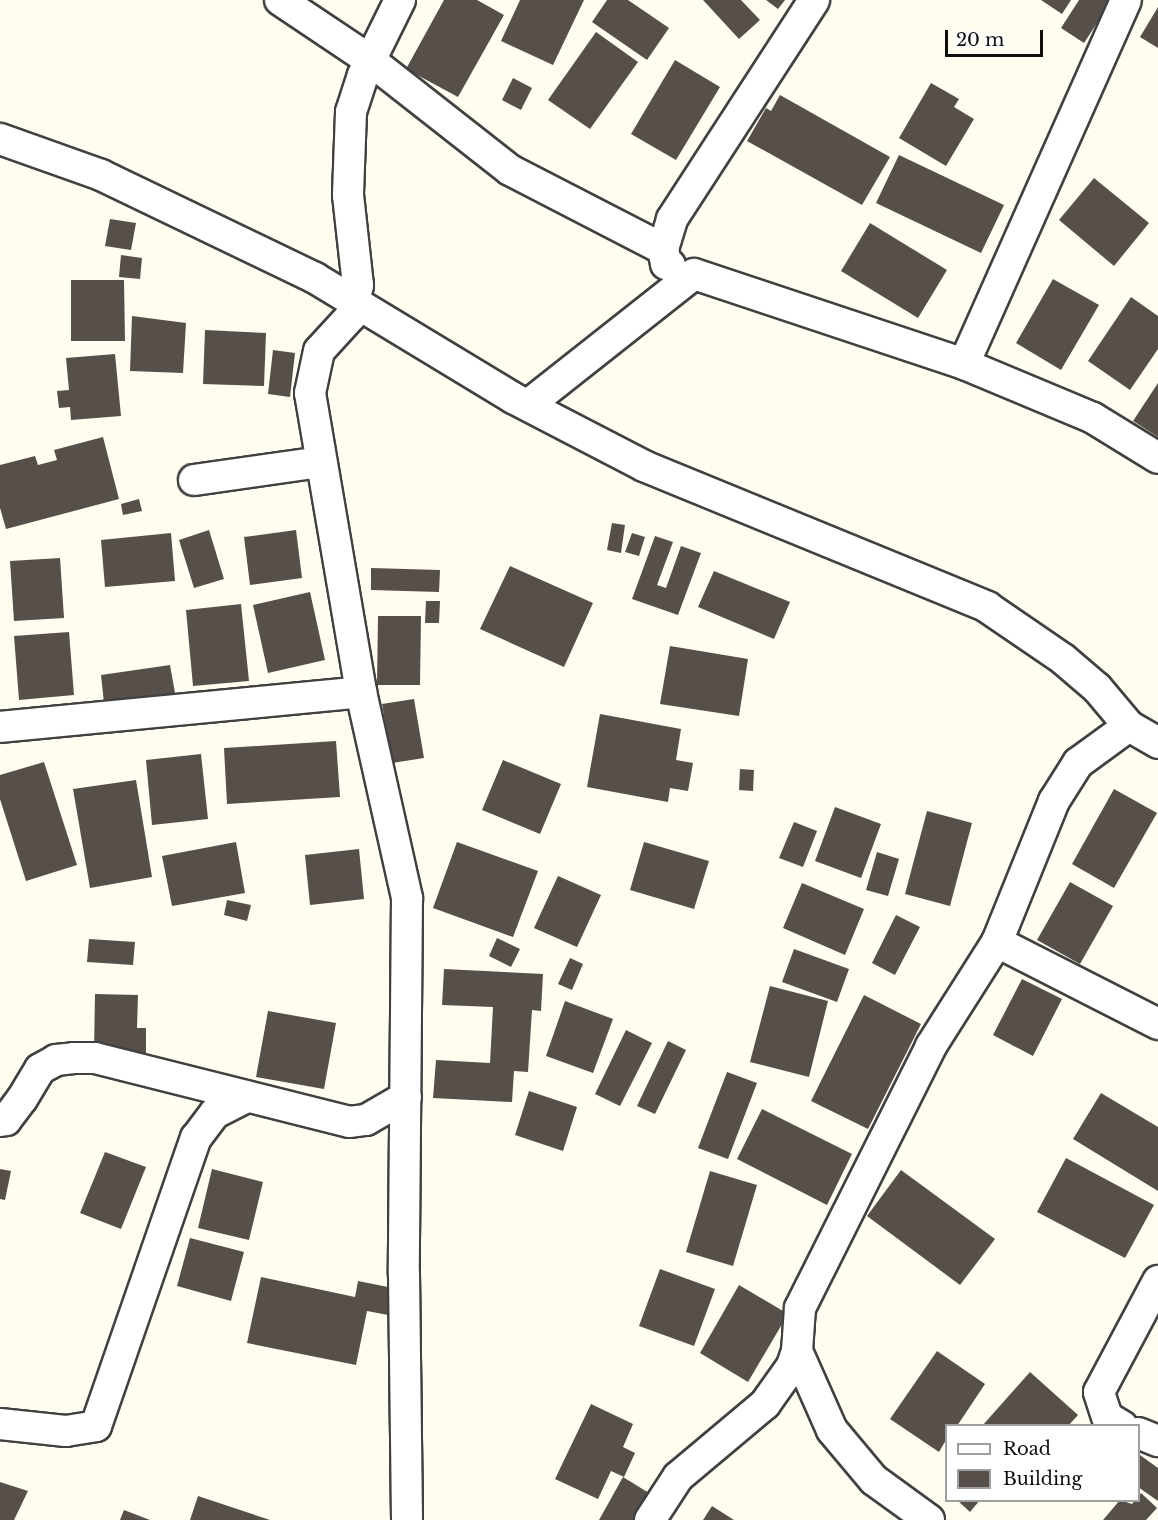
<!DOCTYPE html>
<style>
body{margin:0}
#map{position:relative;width:1158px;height:1520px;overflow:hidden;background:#fffdef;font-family:"Libre Baskerville",serif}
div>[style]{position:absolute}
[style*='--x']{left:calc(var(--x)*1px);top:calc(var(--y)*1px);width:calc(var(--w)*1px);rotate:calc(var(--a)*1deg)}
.building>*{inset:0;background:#57504a}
.roads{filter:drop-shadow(2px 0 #414141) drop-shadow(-2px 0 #414141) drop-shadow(0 2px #414141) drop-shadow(0 -2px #414141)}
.minor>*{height:30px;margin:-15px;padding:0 15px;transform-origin:15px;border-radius:15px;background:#fff}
span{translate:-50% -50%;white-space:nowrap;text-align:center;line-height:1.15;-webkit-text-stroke:6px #fff;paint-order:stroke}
.legend{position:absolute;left:945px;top:1424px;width:195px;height:78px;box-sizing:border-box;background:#fff;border:2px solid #9f9f9f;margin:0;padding:8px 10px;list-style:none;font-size:18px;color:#0e0e0e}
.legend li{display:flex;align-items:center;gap:12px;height:30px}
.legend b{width:30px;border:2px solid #9f9f9f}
.scale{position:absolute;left:945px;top:30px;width:98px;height:27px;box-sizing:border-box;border:3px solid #0e0e0e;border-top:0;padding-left:8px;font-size:18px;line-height:21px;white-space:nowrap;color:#0e0e0e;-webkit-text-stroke:4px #fff;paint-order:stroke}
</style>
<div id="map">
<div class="building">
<i style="clip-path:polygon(444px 0,477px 0,504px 15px,458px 97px,406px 69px)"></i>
<i style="clip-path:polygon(520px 0,584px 0,553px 65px,501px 41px)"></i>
<i style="clip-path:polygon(607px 0,628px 0,669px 28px,647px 60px,592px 22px)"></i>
<i style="clip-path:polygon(703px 0,741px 0,760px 20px,739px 39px)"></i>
<i style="clip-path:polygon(766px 0,785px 0,778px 9px)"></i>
<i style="clip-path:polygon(1041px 0,1071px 0,1062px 14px)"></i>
<i style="clip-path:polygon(1079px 0,1112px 0,1084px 43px,1061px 28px)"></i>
<i style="clip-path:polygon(1158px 7px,1158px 48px,1140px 37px)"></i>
<i style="clip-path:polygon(596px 32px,638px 62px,590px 129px,548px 100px)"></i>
<i style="clip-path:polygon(675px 60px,720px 87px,676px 160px,631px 134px)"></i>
<i style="clip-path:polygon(513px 78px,532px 88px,521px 110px,502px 100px)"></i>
<i style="clip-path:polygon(931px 83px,959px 99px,954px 107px,974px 119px,946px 166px,899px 138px)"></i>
<i style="clip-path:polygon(780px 95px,890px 157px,862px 205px,747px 141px,766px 108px,771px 111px)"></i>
<i style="clip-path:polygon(899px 155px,1004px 205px,981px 253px,876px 203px)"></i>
<i style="clip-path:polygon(1094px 178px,1149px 223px,1114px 266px,1059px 220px)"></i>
<i style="clip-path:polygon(110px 219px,136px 223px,131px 250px,105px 246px)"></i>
<i style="clip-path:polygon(870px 223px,947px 270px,918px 318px,841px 271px)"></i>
<i style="clip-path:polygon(121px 255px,142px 258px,140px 279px,119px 277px)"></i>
<i style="clip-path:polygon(1053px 279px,1099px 305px,1061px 370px,1016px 343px)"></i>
<i style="clip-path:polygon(71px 280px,124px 280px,125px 341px,71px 341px)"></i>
<i style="clip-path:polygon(1131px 297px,1158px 316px,1158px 349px,1130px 390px,1088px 361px)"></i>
<i style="clip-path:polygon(132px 316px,186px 323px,183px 373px,130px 371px)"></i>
<i style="clip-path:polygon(205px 330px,266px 333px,264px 386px,203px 384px)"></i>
<i style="clip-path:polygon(273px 350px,295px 353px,290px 397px,268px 394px)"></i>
<i style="clip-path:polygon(115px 354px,121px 416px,71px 420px,70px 407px,59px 408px,57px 391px,69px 390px,66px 358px)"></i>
<i style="clip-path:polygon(1158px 383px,1158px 437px,1133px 421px)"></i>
<i style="clip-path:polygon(103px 437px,119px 499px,6px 529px,0 508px,0 465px,35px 456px,38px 465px,57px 460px,54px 450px)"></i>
<i style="clip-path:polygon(139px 499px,142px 511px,123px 515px,121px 504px)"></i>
<i style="clip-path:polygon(612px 523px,625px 525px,621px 553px,607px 550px)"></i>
<i style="clip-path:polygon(209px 530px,224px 579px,194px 588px,179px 540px)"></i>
<i style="clip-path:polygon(296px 530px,302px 578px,250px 585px,244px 537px)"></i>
<i style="clip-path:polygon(171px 533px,175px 581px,105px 587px,101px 540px)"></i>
<i style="clip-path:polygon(632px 533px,645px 537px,639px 556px,625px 552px)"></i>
<i style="clip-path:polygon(655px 536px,673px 542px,657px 585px,666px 588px,681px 546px,701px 553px,678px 615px,632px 599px)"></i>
<i style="clip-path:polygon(60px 558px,64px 618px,14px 621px,10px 561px)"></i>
<i style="clip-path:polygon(510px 566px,593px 603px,564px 667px,480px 629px)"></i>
<i style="clip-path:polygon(371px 568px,440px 570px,439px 592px,371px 590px)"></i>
<i style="clip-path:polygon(714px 571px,790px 602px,774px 639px,698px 607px)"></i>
<i style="clip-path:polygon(310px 592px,325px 660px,268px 673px,253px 605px)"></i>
<i style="clip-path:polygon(426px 601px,440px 601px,439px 623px,425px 623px)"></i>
<i style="clip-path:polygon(241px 604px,249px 681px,193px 686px,186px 610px)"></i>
<i style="clip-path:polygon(378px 616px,421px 616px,420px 685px,377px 685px)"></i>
<i style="clip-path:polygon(69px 632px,74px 695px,19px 700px,14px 636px)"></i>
<i style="clip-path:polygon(670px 646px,748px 659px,739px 716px,660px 704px)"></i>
<i style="clip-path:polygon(170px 665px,175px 693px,104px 703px,101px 675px)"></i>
<i style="clip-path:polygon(414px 699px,424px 758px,392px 763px,382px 704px)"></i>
<i style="clip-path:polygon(600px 714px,681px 729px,676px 760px,693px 763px,688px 791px,670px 788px,668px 802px,587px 787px)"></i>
<i style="clip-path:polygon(336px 741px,340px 797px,227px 804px,224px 748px)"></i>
<i style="clip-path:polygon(201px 754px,208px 819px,152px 825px,146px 760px)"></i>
<i style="clip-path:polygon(503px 760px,561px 784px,540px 834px,482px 810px)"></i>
<i style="clip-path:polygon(44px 762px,77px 865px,26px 881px,0 799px,0 775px)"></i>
<i style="clip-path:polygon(740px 769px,754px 770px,753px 791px,739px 790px)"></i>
<i style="clip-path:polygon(136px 780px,152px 877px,90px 888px,73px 789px)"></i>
<i style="clip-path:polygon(1114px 789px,1157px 813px,1114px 888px,1072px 864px)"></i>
<i style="clip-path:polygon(835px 807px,881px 824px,861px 878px,815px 861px)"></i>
<i style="clip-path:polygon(927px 811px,972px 823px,950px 906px,905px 894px)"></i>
<i style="clip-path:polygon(794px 822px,817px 831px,803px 867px,779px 858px)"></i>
<i style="clip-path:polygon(236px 842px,245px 893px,172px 906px,162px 856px)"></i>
<i style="clip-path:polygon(457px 842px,538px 871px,513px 937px,433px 908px)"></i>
<i style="clip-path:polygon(644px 842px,709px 861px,694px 909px,630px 890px)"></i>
<i style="clip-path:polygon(359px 849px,364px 899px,310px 905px,305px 855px)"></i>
<i style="clip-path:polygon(877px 852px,899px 859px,888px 896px,866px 890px)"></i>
<i style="clip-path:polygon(558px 876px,601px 895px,577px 947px,534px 928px)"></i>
<i style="clip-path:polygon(1070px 882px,1113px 906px,1080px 964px,1037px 940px)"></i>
<i style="clip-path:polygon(802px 883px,864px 909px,845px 955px,783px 928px)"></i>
<i style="clip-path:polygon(227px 900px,251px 905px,247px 921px,224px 915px)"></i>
<i style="clip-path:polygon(896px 915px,920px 927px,895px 975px,872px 963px)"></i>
<i style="clip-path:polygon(497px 938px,520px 949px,511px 967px,489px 956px)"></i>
<i style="clip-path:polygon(89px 939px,135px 942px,133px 965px,87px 962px)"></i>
<i style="clip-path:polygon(794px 949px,849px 969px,837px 1002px,782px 982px)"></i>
<i style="clip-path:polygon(570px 958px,583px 964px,572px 990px,558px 984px)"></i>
<i style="clip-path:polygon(444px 969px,543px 974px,541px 1011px,532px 1010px,528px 1072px,514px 1071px,512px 1102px,433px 1098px,436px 1060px,490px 1063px,493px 1007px,442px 1005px)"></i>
<i style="clip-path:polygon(1022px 979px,1062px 999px,1033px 1056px,993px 1035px)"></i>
<i style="clip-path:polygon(770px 986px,828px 1001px,809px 1077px,750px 1062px)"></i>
<i style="clip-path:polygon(95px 994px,138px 995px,137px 1028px,146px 1028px,146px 1054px,94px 1052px)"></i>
<i style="clip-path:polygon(864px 995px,921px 1024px,868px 1129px,811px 1101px)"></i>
<i style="clip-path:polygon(565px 1001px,613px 1019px,593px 1073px,546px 1056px)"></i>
<i style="clip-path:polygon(268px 1011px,336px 1023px,324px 1089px,256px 1077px)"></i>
<i style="clip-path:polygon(626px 1030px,652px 1043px,620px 1106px,595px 1094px)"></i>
<i style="clip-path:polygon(668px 1041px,686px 1050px,655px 1114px,637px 1106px)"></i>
<i style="clip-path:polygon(727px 1072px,757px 1083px,728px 1159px,698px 1148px)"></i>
<i style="clip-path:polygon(529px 1091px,577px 1107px,563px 1151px,515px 1135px)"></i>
<i style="clip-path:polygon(1101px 1093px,1158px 1127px,1158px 1191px,1073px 1139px)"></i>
<i style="clip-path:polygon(762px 1109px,852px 1154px,827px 1205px,737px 1159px)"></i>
<i style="clip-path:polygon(105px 1152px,146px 1167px,121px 1229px,80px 1213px)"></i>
<i style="clip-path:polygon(1066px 1158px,1154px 1205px,1125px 1258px,1037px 1212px)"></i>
<i style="clip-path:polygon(0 1169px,11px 1171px,5px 1200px,0 1199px)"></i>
<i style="clip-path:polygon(212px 1169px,263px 1182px,249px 1240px,198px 1228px)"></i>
<i style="clip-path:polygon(901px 1170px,995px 1239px,960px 1285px,867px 1216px)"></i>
<i style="clip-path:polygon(710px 1171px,757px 1185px,733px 1266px,686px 1252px)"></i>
<i style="clip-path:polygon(190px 1238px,244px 1252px,231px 1301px,177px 1286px)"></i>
<i style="clip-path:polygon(660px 1269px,715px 1289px,694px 1346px,639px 1326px)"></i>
<i style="clip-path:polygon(261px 1277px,355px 1297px,358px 1281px,393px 1288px,388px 1315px,367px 1311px,356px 1365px,247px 1343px)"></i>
<i style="clip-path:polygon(739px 1285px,788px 1314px,748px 1382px,700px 1353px)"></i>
<i style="clip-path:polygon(937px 1351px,985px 1384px,957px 1426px,946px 1426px,946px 1440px,939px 1452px,890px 1419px)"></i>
<i style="clip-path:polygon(1030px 1372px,1078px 1415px,1068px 1426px,982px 1426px)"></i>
<i style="clip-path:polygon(591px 1404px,633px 1424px,623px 1447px,635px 1453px,624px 1477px,611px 1471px,598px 1499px,555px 1479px)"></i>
<i style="clip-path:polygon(1140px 1455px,1158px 1468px,1158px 1501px,1138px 1487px)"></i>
<i style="clip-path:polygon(623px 1477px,649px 1493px,633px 1520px,599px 1520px)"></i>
<i style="clip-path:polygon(0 1482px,28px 1491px,14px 1520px,0 1520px)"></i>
<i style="clip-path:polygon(1141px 1493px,1157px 1508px,1146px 1520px,1103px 1520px,1120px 1500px,1132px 1504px)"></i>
<i style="clip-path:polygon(198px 1496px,270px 1520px,190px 1520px)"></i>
<i style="clip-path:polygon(957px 1500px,980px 1500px,970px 1512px)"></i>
<i style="clip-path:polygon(712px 1506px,734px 1520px,703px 1520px)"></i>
<i style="clip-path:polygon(124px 1510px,150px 1520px,120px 1520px)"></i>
</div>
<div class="roads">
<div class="minor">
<i style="--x:280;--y:0;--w:110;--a:33.8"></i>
<i style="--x:371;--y:61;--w:177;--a:38.1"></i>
<i style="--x:510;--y:170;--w:172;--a:27.3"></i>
<i style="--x:400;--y:0;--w:84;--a:116.3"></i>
<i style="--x:363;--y:75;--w:39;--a:108"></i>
<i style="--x:351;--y:112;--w:83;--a:92.1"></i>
<i style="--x:348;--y:195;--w:91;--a:83.7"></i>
<i style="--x:358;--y:285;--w:32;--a:103"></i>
<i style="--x:351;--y:316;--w:47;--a:132.4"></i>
<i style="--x:319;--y:351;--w:43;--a:102.1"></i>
<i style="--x:310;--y:393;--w:303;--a:80.3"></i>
<i style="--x:361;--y:692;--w:211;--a:77.4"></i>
<i style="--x:407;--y:898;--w:376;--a:90.5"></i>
<i style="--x:404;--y:1274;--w:246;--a:89.3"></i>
<i style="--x:0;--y:139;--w:107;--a:19.6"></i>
<i style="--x:101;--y:175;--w:237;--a:25.7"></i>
<i style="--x:315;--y:278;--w:232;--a:31.2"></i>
<i style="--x:513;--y:398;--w:148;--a:27.4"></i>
<i style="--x:644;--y:466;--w:371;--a:22.3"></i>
<i style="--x:987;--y:607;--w:92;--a:34.4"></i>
<i style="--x:1063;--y:659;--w:45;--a:40.5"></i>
<i style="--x:1097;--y:688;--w:50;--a:49.9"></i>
<i style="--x:670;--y:265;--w:4;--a:-166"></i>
<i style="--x:666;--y:264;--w:15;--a:-101"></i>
<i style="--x:663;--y:249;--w:31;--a:-73"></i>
<i style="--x:672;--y:219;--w:261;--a:-57"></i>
<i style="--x:964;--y:364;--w:398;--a:-66"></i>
<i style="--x:528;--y:405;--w:211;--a:-38.3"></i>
<i style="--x:694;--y:274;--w:285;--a:18.4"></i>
<i style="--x:964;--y:364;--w:140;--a:22.7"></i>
<i style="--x:1093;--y:418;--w:76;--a:31.6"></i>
<i style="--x:194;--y:480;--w:127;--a:-8.1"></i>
<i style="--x:0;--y:727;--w:363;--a:-5.5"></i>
<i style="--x:997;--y:942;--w:181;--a:27"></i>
<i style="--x:0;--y:1121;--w:6;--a:-9"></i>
<i style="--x:6;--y:1120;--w:26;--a:-53"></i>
<i style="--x:22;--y:1099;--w:35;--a:-59"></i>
<i style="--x:40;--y:1069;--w:18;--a:-29"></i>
<i style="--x:56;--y:1060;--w:18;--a:-6"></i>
<i style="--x:74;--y:1058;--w:21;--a:0"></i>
<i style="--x:95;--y:1058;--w:262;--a:14.1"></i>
<i style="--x:349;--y:1122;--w:17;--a:-7"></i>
<i style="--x:366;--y:1120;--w:46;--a:-29.9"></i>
<i style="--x:797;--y:1351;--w:86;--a:66.1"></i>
<i style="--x:832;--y:1430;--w:65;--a:50"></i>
<i style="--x:874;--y:1480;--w:68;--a:36"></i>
<i style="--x:0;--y:1424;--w:66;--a:6.1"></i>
<i style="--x:66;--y:1431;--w:30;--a:-9"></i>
<i style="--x:96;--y:1426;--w:305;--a:-70.9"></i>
<i style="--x:196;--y:1138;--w:31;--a:-53"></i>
<i style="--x:215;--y:1113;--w:36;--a:-27"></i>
<i style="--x:1122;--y:1426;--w:17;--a:-149"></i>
<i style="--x:1107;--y:1417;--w:26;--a:-108"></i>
<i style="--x:1099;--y:1392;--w:126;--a:-62"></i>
<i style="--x:1138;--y:1433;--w:22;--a:22"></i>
<i style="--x:650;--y:1520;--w:51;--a:-56.9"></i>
<i style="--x:678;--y:1477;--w:114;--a:-40"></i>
<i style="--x:765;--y:1404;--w:47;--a:-54.6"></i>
<i style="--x:792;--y:1366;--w:16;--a:-72"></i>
<i style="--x:797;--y:1351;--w:43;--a:-86"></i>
<i style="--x:800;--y:1308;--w:293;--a:-63.4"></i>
<i style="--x:931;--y:1046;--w:123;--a:-57.6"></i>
<i style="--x:997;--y:942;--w:152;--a:-68"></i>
<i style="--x:1054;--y:801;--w:45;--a:-57.7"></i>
<i style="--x:1078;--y:763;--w:63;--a:-36"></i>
<i style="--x:1129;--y:726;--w:34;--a:30"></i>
</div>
</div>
<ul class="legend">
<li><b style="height:8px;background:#fff"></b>Road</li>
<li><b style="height:16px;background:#57504a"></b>Building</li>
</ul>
<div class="scale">20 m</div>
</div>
